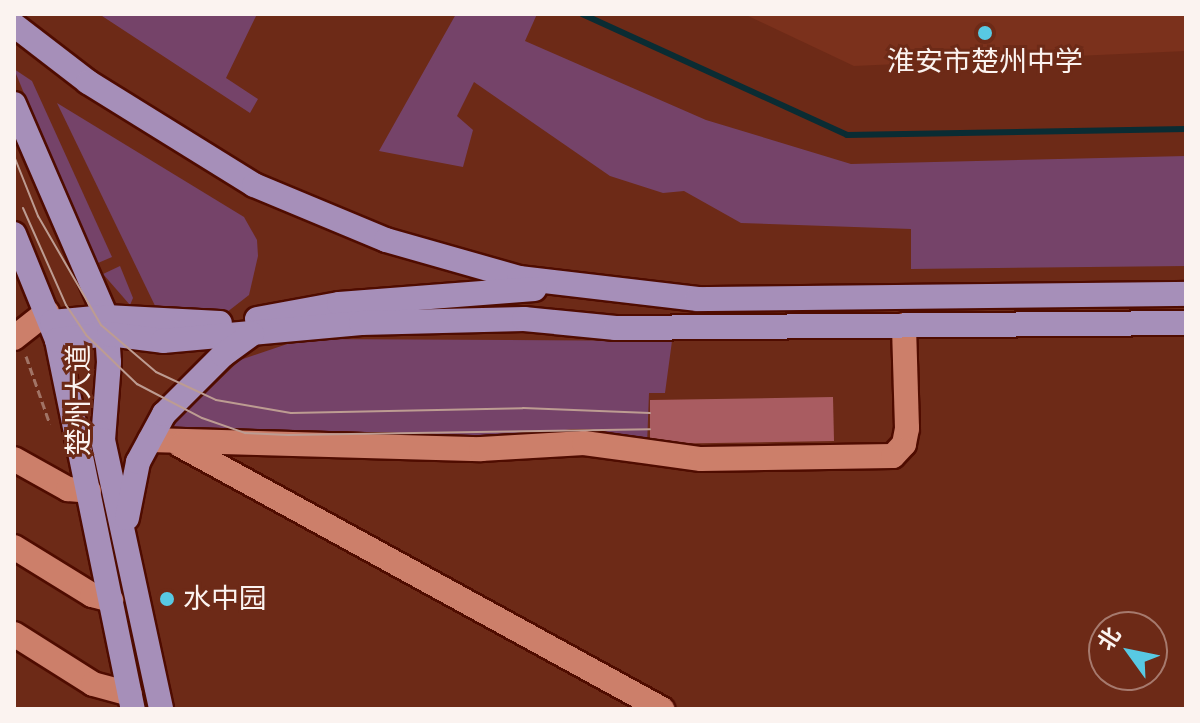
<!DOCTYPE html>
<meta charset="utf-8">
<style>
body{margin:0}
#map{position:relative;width:1200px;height:723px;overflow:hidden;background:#6d2a17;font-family:"Nunito Sans","Noto Sans SC",sans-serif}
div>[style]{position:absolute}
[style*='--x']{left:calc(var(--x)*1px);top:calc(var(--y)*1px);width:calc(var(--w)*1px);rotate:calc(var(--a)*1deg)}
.built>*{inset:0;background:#7b311c}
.green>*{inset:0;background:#754369}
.stream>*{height:6px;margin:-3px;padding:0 3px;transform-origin:3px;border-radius:3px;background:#0a2c33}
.building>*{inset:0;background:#a95c61}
.path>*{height:3px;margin-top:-1.5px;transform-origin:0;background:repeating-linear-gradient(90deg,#a17466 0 8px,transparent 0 12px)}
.roads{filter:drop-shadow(2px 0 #4f0c00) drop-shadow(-2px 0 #4f0c00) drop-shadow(0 2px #4f0c00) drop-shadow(0 -2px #4f0c00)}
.minor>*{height:24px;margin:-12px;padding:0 12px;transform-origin:12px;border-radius:12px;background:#cc7f6a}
.major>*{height:24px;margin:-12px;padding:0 12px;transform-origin:12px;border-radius:12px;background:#a68fb9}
.tram>*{height:2px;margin:-1px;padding:0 1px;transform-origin:1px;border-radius:1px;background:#bd9c92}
.dots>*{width:22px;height:22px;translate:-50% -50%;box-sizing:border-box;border:4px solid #6d2a17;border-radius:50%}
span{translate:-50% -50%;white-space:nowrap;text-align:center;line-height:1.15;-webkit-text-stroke:6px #6d2a17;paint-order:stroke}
.poi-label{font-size:28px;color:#fbf3f0}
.left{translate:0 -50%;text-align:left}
.street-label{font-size:28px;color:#fbf3f0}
.frame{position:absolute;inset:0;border:16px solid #fbf3f0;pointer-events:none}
.north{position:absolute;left:1088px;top:611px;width:80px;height:80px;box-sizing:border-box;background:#6d2a17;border:2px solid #a67a6e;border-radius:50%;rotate:303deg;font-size:22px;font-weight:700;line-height:32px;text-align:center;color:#fbf3f0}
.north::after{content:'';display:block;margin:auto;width:28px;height:36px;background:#58c9e3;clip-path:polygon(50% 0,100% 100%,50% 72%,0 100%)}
</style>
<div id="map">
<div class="built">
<i style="clip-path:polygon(744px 14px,1186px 14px,1186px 51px,854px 66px)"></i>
</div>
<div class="green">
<i style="clip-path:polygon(99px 14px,257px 14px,226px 78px,258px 99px,250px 113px)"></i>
<i style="clip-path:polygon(456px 14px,537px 14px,525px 41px,706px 120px,851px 164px,1186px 156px,1186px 266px,911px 269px,911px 229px,741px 223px,684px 191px,663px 193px,610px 176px,474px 82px,457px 116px,473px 130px,463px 167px,379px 151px)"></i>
<i style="clip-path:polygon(14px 69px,32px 81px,112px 257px,98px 263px,82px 234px)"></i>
<i style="clip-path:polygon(57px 103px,244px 217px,257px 240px,258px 256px,249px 295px,222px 316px,159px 314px)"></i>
<i style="clip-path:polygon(120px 266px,133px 298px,130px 305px,103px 274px)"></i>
<i style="clip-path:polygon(302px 339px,672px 341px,665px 393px,649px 393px,647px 445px,186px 433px,170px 427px,240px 360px)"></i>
</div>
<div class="stream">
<i style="--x:582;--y:14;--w:291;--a:24.5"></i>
<i style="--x:847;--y:135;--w:339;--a:-1"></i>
</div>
<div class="building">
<i style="clip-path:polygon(833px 397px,834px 441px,650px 444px,650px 400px)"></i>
</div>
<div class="path">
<i style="--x:26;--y:356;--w:72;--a:70.6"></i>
</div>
<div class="roads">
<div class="minor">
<i style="--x:14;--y:338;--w:42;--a:-38.2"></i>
<i style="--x:150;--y:440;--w:331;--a:1.6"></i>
<i style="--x:481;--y:449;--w:103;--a:-3.3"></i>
<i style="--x:584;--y:443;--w:118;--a:7.8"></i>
<i style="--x:701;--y:459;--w:192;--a:-0.9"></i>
<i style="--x:893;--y:456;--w:16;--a:-47"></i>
<i style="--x:904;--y:444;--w:16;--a:-79"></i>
<i style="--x:907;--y:428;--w:103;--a:-91.7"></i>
<i style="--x:180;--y:445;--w:550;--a:28.71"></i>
<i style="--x:14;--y:459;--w:62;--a:29.1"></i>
<i style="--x:68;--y:489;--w:21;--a:5"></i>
<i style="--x:14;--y:547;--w:92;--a:31.6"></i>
<i style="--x:92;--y:595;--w:20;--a:15"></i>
<i style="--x:14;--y:634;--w:93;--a:32.3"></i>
<i style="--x:93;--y:684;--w:38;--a:15"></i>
</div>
<div class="major">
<i style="--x:14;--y:25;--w:93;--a:37.6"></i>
<i style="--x:88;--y:82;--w:195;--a:31.8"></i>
<i style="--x:254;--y:185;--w:143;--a:22.6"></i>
<i style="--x:386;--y:240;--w:138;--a:15.9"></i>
<i style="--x:519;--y:278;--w:180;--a:6.7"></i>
<i style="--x:698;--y:299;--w:488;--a:-0.6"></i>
<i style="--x:14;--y:104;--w:232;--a:66.6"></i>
<i style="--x:106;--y:317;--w:45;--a:86.2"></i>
<i style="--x:109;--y:362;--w:78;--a:94.4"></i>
<i style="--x:103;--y:440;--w:275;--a:77.8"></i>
<i style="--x:14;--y:234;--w:114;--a:67.9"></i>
<i style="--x:57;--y:340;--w:377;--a:78.4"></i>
<i style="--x:257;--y:319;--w:83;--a:-10.4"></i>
<i style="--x:339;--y:304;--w:196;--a:-4.4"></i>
<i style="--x:52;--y:322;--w:54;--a:-5.3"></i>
<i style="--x:106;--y:317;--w:114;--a:3"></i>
<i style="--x:57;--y:340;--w:52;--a:-6.6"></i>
<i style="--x:109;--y:334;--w:54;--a:7.4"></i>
<i style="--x:163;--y:341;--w:199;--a:-5.2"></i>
<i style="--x:361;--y:323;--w:163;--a:-1.4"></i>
<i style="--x:524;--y:319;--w:92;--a:5.6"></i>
<i style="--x:616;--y:328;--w:570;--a:-0.5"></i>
<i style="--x:127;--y:518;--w:57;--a:-78.9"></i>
<i style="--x:138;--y:462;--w:55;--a:-61.6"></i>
<i style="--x:164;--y:414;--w:83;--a:-45"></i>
<i style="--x:223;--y:355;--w:36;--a:-36"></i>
</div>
</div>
<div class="tram">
<i style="--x:14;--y:156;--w:65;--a:68.2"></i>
<i style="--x:38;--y:216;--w:126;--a:60"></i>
<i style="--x:101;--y:325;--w:72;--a:40.5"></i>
<i style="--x:156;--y:372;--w:66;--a:25"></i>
<i style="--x:216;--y:400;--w:76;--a:9.8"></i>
<i style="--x:291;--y:413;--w:232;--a:-1.2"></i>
<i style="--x:523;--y:408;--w:127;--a:2.3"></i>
<i style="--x:23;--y:208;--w:106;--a:66.1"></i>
<i style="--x:66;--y:305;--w:36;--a:56"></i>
<i style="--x:86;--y:335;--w:71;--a:43.9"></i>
<i style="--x:137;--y:384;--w:73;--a:27.6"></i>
<i style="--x:202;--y:418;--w:46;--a:19.2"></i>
<i style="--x:245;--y:433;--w:43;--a:2.7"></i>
<i style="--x:288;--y:435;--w:362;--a:-0.9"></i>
</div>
<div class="dots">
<i style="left:985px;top:33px;background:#58c9e3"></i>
<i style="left:167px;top:599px;background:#58c9e3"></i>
</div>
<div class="poi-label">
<span style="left:985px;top:62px">淮安市楚州中学</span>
<span class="left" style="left:183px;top:599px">水中园</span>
</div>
<div class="street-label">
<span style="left:79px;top:400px;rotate:-90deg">楚州大道</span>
</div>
<div class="frame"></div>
<div class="north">北</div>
</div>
